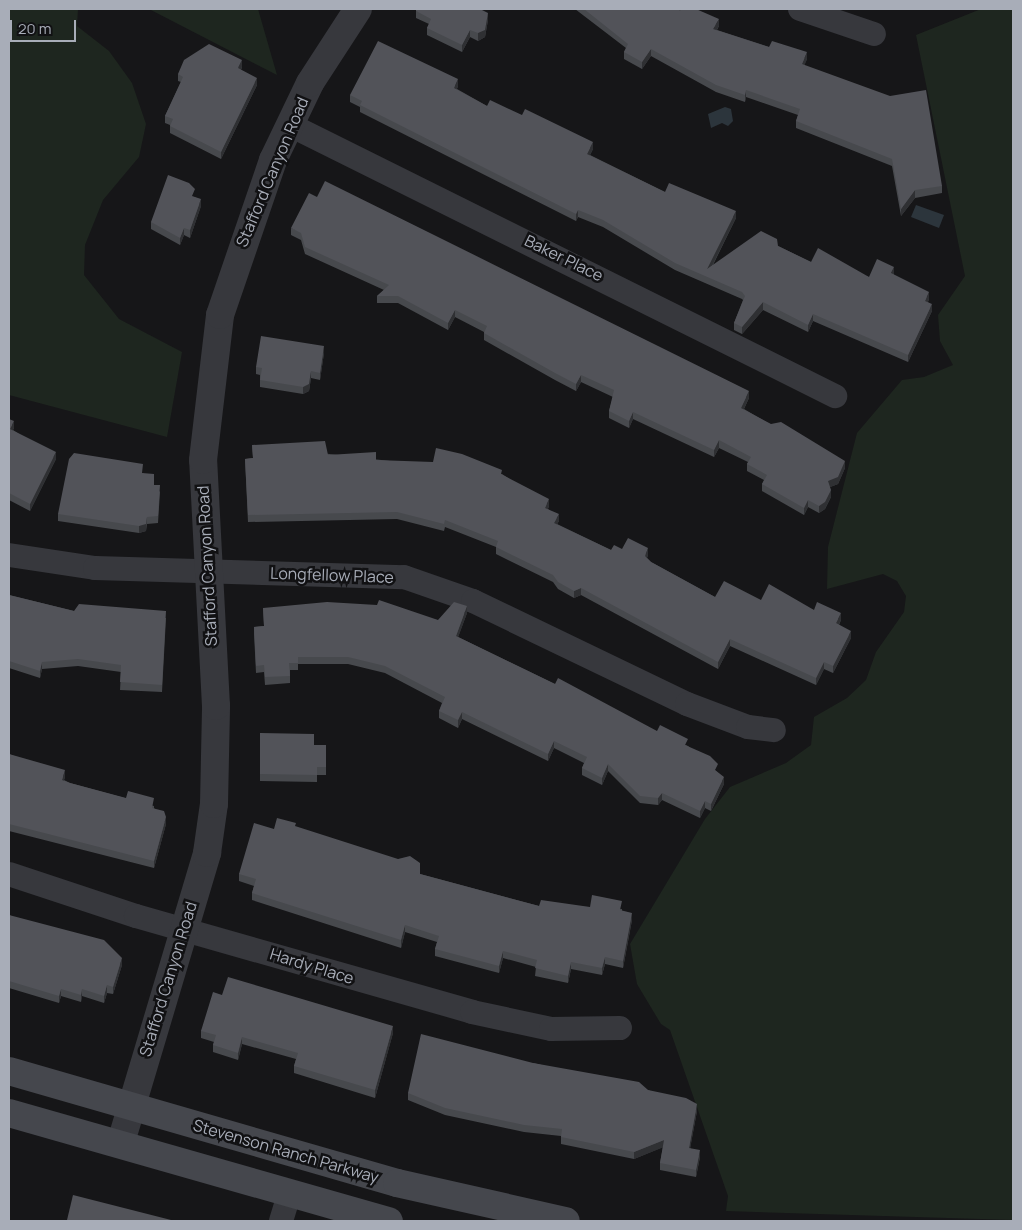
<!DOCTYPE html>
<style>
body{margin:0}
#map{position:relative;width:1022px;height:1230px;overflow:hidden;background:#161618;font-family:Manrope,sans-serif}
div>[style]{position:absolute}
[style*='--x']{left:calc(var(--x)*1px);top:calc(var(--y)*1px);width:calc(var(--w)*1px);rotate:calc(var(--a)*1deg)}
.green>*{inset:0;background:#1e261f}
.water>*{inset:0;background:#2c353c}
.minor>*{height:24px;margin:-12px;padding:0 12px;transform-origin:12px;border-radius:12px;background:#37383d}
.tertiary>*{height:28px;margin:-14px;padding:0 14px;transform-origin:14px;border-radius:14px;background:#37383d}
.secondary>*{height:28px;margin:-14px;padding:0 14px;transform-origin:14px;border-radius:14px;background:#45474d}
.wall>*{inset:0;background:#47494d}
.shaded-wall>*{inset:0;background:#2f3033}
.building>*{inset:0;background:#525359}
span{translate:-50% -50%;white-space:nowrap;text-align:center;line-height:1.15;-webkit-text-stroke:5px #111113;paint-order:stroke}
.street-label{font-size:16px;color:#a8adb8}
.frame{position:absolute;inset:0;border:10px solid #a8adb8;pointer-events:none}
.scale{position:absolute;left:10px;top:20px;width:66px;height:22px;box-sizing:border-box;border:2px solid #a8adb8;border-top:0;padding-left:6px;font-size:15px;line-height:18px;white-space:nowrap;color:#a8adb8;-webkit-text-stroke:4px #111113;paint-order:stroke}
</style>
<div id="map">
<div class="green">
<i style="clip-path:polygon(9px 9px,78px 9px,77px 26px,109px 51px,132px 83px,146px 124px,139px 157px,103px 200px,85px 245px,84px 275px,119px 319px,182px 352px,167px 437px,9px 395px)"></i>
<i style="clip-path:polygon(149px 9px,258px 9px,277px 75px)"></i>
<i style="clip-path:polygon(981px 9px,1013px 9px,1013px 1220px,726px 1211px,728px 1196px,670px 1030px,661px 1024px,637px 984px,630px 944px,705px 819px,730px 787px,786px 763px,811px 745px,814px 717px,847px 698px,866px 680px,876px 652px,904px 612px,906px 596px,897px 581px,883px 574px,827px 589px,828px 547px,857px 433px,902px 380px,924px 377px,953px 365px,940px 341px,938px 315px,965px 276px,916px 35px)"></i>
</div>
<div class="water">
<i style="clip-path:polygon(725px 107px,731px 109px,733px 121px,728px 126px,722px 123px,711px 128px,708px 114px)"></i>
<i style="clip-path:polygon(916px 205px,944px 215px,939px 228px,911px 217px)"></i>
</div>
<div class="minor">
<i style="--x:800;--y:9;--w:78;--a:18.7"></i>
<i style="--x:290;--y:125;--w:609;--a:26.44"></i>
<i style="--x:9;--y:555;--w:87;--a:8.6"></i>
<i style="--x:95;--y:568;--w:309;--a:1.7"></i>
<i style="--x:404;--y:577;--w:73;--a:19.2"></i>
<i style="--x:473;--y:601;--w:237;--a:25.7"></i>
<i style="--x:687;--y:704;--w:65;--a:20.7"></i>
<i style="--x:748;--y:727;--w:26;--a:7"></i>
<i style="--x:9;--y:874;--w:134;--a:18.3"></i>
<i style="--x:136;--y:916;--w:349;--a:15.9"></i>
<i style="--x:472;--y:1012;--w:81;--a:12.1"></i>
<i style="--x:551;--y:1029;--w:69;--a:-0.8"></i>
<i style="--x:281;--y:1221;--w:30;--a:-73"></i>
</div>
<div class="tertiary">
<i style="--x:121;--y:1142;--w:302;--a:-73.4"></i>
<i style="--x:207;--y:853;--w:49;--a:-81.9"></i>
<i style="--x:214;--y:804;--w:98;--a:-88.8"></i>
<i style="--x:216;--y:706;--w:246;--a:-93"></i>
<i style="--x:203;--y:460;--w:146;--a:-83.3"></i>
<i style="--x:220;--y:315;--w:164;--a:-71.1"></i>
<i style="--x:273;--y:160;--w:85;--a:-64.3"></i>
<i style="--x:310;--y:83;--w:88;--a:-57"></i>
</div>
<div class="secondary">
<i style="--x:9;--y:1071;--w:404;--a:16.1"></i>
<i style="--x:397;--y:1183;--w:173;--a:12.7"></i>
<i style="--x:9;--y:1113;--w:395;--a:15.9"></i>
</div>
<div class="wall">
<i style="clip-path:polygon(575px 9px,678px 9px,719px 26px,717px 30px,769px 47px,807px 59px,804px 65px,942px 186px,942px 193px,915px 198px,901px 216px,892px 166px,796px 128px,796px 121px,798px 115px,746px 97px,745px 102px,716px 92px,651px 56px,642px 69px,624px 59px,624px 52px,626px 48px)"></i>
<i style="clip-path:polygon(416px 11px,488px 20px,485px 37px,478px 41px,470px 37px,462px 52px,427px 35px,427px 28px,429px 24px,416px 18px)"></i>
<i style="clip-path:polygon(242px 67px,241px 70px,257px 85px,221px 159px,170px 133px,170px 125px,165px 123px,165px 116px,181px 82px,178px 81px,178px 74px)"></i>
<i style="clip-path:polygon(458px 86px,457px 89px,487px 106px,593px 149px,590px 155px,665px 192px,736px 218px,713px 265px,778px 246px,811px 262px,869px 277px,894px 274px,894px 275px,929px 299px,928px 302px,932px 311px,908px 362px,813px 321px,808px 332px,763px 310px,742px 334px,734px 330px,734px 323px,743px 300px,742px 299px,675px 270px,603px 227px,578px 217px,576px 221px,360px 112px,360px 107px,350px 102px,350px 95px)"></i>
<i style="clip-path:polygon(195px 197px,201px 206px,190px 238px,184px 235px,180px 245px,151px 229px,151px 222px)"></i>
<i style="clip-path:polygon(291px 228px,749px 398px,744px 409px,845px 468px,838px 484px,830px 487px,831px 497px,825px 509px,819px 513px,808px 507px,804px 515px,762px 491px,762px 484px,764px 480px,747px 471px,747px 464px,748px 462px,719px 448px,714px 457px,633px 419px,629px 428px,609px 418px,609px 411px,613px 397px,581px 382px,576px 391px,555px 380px,484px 340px,484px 332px,455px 317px,448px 330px,398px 303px,377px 303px,377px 296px,384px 290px,305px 254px,301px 240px,291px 235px)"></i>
<i style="clip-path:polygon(324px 353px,320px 380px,311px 378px,309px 391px,303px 394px,260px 387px,260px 375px,256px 374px,256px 367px)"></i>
<i style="clip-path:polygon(9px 419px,14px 428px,13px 430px,56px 459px,30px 511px,9px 500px)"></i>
<i style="clip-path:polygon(252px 445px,502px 474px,549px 506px,548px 509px,559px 521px,557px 524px,611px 550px,622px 549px,648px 555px,647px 558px,651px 562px,715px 597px,761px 600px,814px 610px,841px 620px,839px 625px,851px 638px,833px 673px,824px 669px,816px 685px,730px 646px,718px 669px,581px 595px,574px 598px,558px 589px,553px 582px,496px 554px,496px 547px,445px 527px,444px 531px,397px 519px,248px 522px,245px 459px,253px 458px)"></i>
<i style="clip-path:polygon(143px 473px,160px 492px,158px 523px,147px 524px,146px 531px,139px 533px,58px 521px,58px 514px)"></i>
<i style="clip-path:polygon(9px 595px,74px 611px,166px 618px,162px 692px,120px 690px,121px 672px,78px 666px,42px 669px,40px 678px,9px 668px)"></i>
<i style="clip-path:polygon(263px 608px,438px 620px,467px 613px,458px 637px,555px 684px,688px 746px,717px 772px,724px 784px,711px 811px,705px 808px,700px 818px,662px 800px,658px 805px,640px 803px,608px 771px,602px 785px,582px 775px,582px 768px,584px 763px,554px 748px,548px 761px,462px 719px,458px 728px,439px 718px,439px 711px,442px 703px,385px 673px,348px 664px,298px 664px,298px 670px,290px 670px,290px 683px,265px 685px,264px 672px,256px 673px,254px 634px,254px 627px,264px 626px)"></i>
<i style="clip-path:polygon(260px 733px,314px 745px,326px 745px,326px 775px,317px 775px,317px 782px,260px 781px)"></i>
<i style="clip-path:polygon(9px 754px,65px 777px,64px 780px,70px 783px,154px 806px,154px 808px,166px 824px,154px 868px,9px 831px)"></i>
<i style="clip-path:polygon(296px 827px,420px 874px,539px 906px,590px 907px,622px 909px,622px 911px,632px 920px,623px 968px,605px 964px,602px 975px,571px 969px,568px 983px,535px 976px,536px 967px,503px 958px,499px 973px,435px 956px,435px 949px,437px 942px,405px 932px,401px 948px,252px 900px,252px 893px,254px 886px,239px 881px,239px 874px,274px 829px)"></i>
<i style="clip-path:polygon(9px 915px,122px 965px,113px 994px,107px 993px,104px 1003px,82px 996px,81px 1002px,61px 996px,59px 1003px,9px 988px)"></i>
<i style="clip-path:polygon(222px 995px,393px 1033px,375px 1098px,294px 1073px,294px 1066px,296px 1059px,242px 1044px,238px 1060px,213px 1052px,213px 1045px,214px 1042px,201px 1038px,201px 1031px)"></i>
<i style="clip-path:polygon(533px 1063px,648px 1090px,697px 1111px,690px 1148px,700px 1157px,696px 1177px,660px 1170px,660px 1163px,663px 1147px,634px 1159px,561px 1144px,561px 1136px,524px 1132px,445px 1115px,408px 1100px,408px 1093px)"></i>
</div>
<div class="shaded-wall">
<i style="clip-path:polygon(488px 13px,488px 20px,485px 37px,478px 41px,478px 33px)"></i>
<i style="clip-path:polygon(719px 19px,719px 26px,713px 36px,713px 29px)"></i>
<i style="clip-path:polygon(470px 30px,470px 37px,462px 52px,462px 45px)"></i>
<i style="clip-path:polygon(651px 49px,651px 56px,642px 69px,642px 62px)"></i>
<i style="clip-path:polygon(807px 52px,807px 59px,802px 72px,802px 64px)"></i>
<i style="clip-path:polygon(242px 60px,242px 67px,238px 75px,238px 68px)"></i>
<i style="clip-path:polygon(257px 78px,257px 85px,221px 159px,221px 152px)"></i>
<i style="clip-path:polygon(458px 79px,458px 86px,454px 95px,454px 88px)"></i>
<i style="clip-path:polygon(746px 90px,746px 97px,745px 102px,745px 95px)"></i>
<i style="clip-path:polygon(593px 142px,593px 149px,587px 161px,587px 154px)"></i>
<i style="clip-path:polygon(915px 190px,915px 198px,901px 216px,901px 209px)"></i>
<i style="clip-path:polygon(201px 199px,201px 206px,190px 238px,190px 230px)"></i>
<i style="clip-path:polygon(578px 210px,578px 217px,576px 221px,576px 214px)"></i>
<i style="clip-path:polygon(736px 211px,736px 218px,707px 276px,707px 269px)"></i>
<i style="clip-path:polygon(184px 228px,184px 235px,180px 245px,180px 238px)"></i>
<i style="clip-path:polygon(894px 267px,894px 274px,891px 280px,891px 273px)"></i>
<i style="clip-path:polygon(929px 292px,929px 299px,925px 308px,925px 301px)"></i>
<i style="clip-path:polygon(763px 302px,763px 310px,742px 334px,742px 327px)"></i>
<i style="clip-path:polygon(932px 304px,932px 311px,908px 362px,908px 355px)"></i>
<i style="clip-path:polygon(455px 310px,455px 317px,448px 330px,448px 323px)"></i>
<i style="clip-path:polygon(813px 314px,813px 321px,808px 332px,808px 325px)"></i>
<i style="clip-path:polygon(324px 346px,324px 353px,320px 380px,320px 373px)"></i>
<i style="clip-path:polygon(311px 371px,311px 378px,309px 391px,303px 394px,303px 387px)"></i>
<i style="clip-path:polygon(581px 375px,581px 382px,576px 391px,576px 384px)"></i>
<i style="clip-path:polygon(749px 391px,749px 398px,741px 415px,741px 408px)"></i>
<i style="clip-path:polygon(633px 412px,633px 419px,629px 428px,629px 421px)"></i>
<i style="clip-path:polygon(14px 421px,14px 428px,10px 436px,10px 429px)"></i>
<i style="clip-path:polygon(719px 440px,719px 448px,714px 457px,714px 450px)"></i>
<i style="clip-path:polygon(56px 452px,56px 459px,30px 511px,30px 504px)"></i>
<i style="clip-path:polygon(845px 461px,845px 468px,838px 484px,828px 488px,828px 481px)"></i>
<i style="clip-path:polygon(831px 490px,831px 497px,825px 509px,819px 513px,819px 506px)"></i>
<i style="clip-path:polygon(549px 499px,549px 506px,545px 515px,545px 508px)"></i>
<i style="clip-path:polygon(808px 500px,808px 507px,804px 515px,804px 508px)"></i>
<i style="clip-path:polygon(559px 514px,559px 521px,554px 530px,554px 523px)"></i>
<i style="clip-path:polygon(147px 517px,146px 531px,139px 533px,139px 526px)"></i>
<i style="clip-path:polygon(648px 548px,648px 555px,645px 563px,645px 556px)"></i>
<i style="clip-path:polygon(581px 588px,581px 595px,574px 598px,574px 591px)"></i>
<i style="clip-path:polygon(467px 606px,467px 613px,456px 643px,456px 636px)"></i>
<i style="clip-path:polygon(841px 613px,841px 620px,836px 630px,836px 623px)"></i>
<i style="clip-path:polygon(851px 631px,851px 638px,833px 673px,833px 666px)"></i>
<i style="clip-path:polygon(730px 639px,730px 646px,718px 669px,718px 662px)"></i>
<i style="clip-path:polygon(42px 662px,42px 669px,40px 678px,40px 671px)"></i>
<i style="clip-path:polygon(824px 662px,824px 669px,816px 685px,816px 678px)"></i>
<i style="clip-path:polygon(462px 712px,462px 719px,458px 728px,458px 720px)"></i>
<i style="clip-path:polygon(554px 741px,554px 748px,548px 761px,548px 754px)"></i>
<i style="clip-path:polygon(608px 764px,608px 771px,602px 785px,602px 778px)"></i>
<i style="clip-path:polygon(65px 770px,65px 777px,62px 787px,62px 780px)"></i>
<i style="clip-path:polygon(724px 777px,724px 784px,711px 811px,711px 804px)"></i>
<i style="clip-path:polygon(662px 793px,662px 800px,658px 805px,658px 798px)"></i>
<i style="clip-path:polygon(705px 801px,705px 808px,700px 818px,700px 811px)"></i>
<i style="clip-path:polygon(166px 817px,166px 824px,154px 868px,154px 861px)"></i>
<i style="clip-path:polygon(632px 913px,632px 920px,623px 968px,623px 961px)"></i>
<i style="clip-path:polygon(405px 925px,405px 932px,401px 948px,401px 940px)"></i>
<i style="clip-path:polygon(503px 951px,503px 958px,499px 973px,499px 966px)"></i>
<i style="clip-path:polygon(605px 957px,605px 964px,602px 975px,602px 968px)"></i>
<i style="clip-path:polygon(122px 958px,122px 965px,113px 994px,113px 987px)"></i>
<i style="clip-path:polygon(571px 962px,571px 969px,568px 983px,568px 976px)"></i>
<i style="clip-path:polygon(107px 985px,107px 993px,104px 1003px,104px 996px)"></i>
<i style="clip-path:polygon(61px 989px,61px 996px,59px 1003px,59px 996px)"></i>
<i style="clip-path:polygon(82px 989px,82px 996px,81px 1002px,81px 995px)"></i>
<i style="clip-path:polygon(393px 1026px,393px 1033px,375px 1098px,375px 1090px)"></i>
<i style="clip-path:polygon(242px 1037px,242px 1044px,238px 1060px,238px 1053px)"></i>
<i style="clip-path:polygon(697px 1104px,697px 1111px,689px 1155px,689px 1148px)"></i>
<i style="clip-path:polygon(664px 1140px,664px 1147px,634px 1159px,634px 1152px)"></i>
<i style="clip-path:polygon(700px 1150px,700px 1157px,696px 1177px,696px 1170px)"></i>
</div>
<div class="building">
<i style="clip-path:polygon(416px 9px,480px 9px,488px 13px,485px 30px,478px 33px,470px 30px,462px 45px,427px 28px,431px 19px,416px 11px)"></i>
<i style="clip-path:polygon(584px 9px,678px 9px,680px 11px,681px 9px,696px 9px,719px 19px,713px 29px,769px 47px,772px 41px,807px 52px,802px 64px,890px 96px,926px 90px,942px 186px,915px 190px,901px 209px,892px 159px,796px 121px,800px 109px,746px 90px,745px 95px,716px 85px,651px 49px,642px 62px,624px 52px,628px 44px)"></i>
<i style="clip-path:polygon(378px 41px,458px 79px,454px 88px,487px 106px,490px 100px,522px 115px,525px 109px,593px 142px,587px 154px,665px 192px,669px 183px,736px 211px,707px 269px,761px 231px,777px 239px,778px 246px,811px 262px,818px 248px,869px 277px,877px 259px,894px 267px,891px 273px,929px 292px,925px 301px,932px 304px,908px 355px,813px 314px,808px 325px,763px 302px,742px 327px,734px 323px,745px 296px,742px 292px,675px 263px,603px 220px,578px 210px,576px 214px,360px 105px,362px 101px,350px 95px)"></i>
<i style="clip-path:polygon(209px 44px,242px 60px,238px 68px,257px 78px,221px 152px,170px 126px,173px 119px,165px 116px,183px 77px,178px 74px,184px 60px)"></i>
<i style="clip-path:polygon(168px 175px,189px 183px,195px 189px,192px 196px,201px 199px,190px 230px,184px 228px,180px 238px,151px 222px)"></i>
<i style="clip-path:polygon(325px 181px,749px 391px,741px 408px,771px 424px,781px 422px,845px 461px,838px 477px,828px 481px,831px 490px,825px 502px,819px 506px,808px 500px,804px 508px,762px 484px,767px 475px,747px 464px,751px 457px,719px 440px,714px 450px,633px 412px,629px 421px,609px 411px,614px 390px,581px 375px,576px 384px,555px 373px,484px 333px,487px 326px,455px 310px,448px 323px,398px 296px,377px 296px,389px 285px,305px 247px,301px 233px,291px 228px,309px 193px,317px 197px)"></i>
<i style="clip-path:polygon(261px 336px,324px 346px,320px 373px,311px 371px,309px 384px,303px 387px,260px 380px,262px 368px,256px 367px)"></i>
<i style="clip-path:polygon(9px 419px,14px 421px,10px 429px,56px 452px,30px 504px,9px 493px)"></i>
<i style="clip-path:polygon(325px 441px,328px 455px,376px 452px,376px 460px,433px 462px,436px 448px,462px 454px,502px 470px,501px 474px,549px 499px,545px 508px,559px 514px,554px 523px,611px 550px,614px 545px,622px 549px,628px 538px,648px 548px,645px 556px,651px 562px,715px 597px,724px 581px,761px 600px,769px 584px,814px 610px,817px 602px,841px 613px,836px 623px,851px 631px,833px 666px,824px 662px,816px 678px,730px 639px,718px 662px,581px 588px,574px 591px,558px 582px,553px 575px,496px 547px,498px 541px,445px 520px,444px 524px,397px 512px,248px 515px,245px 459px,253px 458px,252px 445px)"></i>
<i style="clip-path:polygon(74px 453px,143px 464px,142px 473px,154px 474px,154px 485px,160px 485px,158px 516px,147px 517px,146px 524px,139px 526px,58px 514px,69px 459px)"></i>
<i style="clip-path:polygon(9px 595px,74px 611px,79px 604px,166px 611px,162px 685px,120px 682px,121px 665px,78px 659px,42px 662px,40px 671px,9px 661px)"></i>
<i style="clip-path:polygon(379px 600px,438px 620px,454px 602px,467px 606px,456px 636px,555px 684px,558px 678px,657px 731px,660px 725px,688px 739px,685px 745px,710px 756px,718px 764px,715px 770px,724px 777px,711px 804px,705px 801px,700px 811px,662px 793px,658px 798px,640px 796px,608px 764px,602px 778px,582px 768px,587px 757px,554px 741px,548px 754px,462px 712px,458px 720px,439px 711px,445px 697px,385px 666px,348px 657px,298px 657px,298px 663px,289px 663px,290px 676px,265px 677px,264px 665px,256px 666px,254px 627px,264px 626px,263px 608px,327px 602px,377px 605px)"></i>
<i style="clip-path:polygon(260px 733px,314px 734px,314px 745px,326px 745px,326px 767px,317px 767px,317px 775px,260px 774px)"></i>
<i style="clip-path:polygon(9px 754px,65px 770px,62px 780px,70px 783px,126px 798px,128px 791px,154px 798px,152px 808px,164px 811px,166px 817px,154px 861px,9px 824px)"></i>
<i style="clip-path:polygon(277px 818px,296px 823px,295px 826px,398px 859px,410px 856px,420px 863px,420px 874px,539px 906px,541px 900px,590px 907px,592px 895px,622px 901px,620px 910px,632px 913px,623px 961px,605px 957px,602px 968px,571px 962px,568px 976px,535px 968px,537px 960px,503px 951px,499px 966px,435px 949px,439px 936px,405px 925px,401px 940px,252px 893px,256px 879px,239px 874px,254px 823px,274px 829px)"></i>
<i style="clip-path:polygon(9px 915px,104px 940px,122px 958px,113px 987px,107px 985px,104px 996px,82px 989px,81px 995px,61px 989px,59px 996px,9px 981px)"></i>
<i style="clip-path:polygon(228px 977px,393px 1026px,375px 1090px,294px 1066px,298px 1053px,242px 1037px,238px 1053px,213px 1045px,216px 1035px,201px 1031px,213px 992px,222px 995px)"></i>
<i style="clip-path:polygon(421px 1034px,533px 1063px,639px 1082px,648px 1090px,686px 1098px,697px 1104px,689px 1148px,700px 1150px,696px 1170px,660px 1163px,664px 1140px,634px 1152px,561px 1137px,562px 1129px,524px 1125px,445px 1108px,408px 1093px)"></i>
<i style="clip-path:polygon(73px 1195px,175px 1221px,70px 1221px,67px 1220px)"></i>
</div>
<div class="street-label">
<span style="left:272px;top:172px;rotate:-67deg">Stafford Canyon Road</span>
<span style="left:564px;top:258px;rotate:26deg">Baker Place</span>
<span style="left:207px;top:566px;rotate:-93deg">Stafford Canyon Road</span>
<span style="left:332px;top:575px;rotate:2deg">Longfellow Place</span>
<span style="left:312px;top:966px;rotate:17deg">Hardy Place</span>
<span style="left:168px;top:979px;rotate:-73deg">Stafford Canyon Road</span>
<span style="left:286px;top:1151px;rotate:16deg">Stevenson Ranch Parkway</span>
</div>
<div class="frame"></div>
<div class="scale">20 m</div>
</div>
